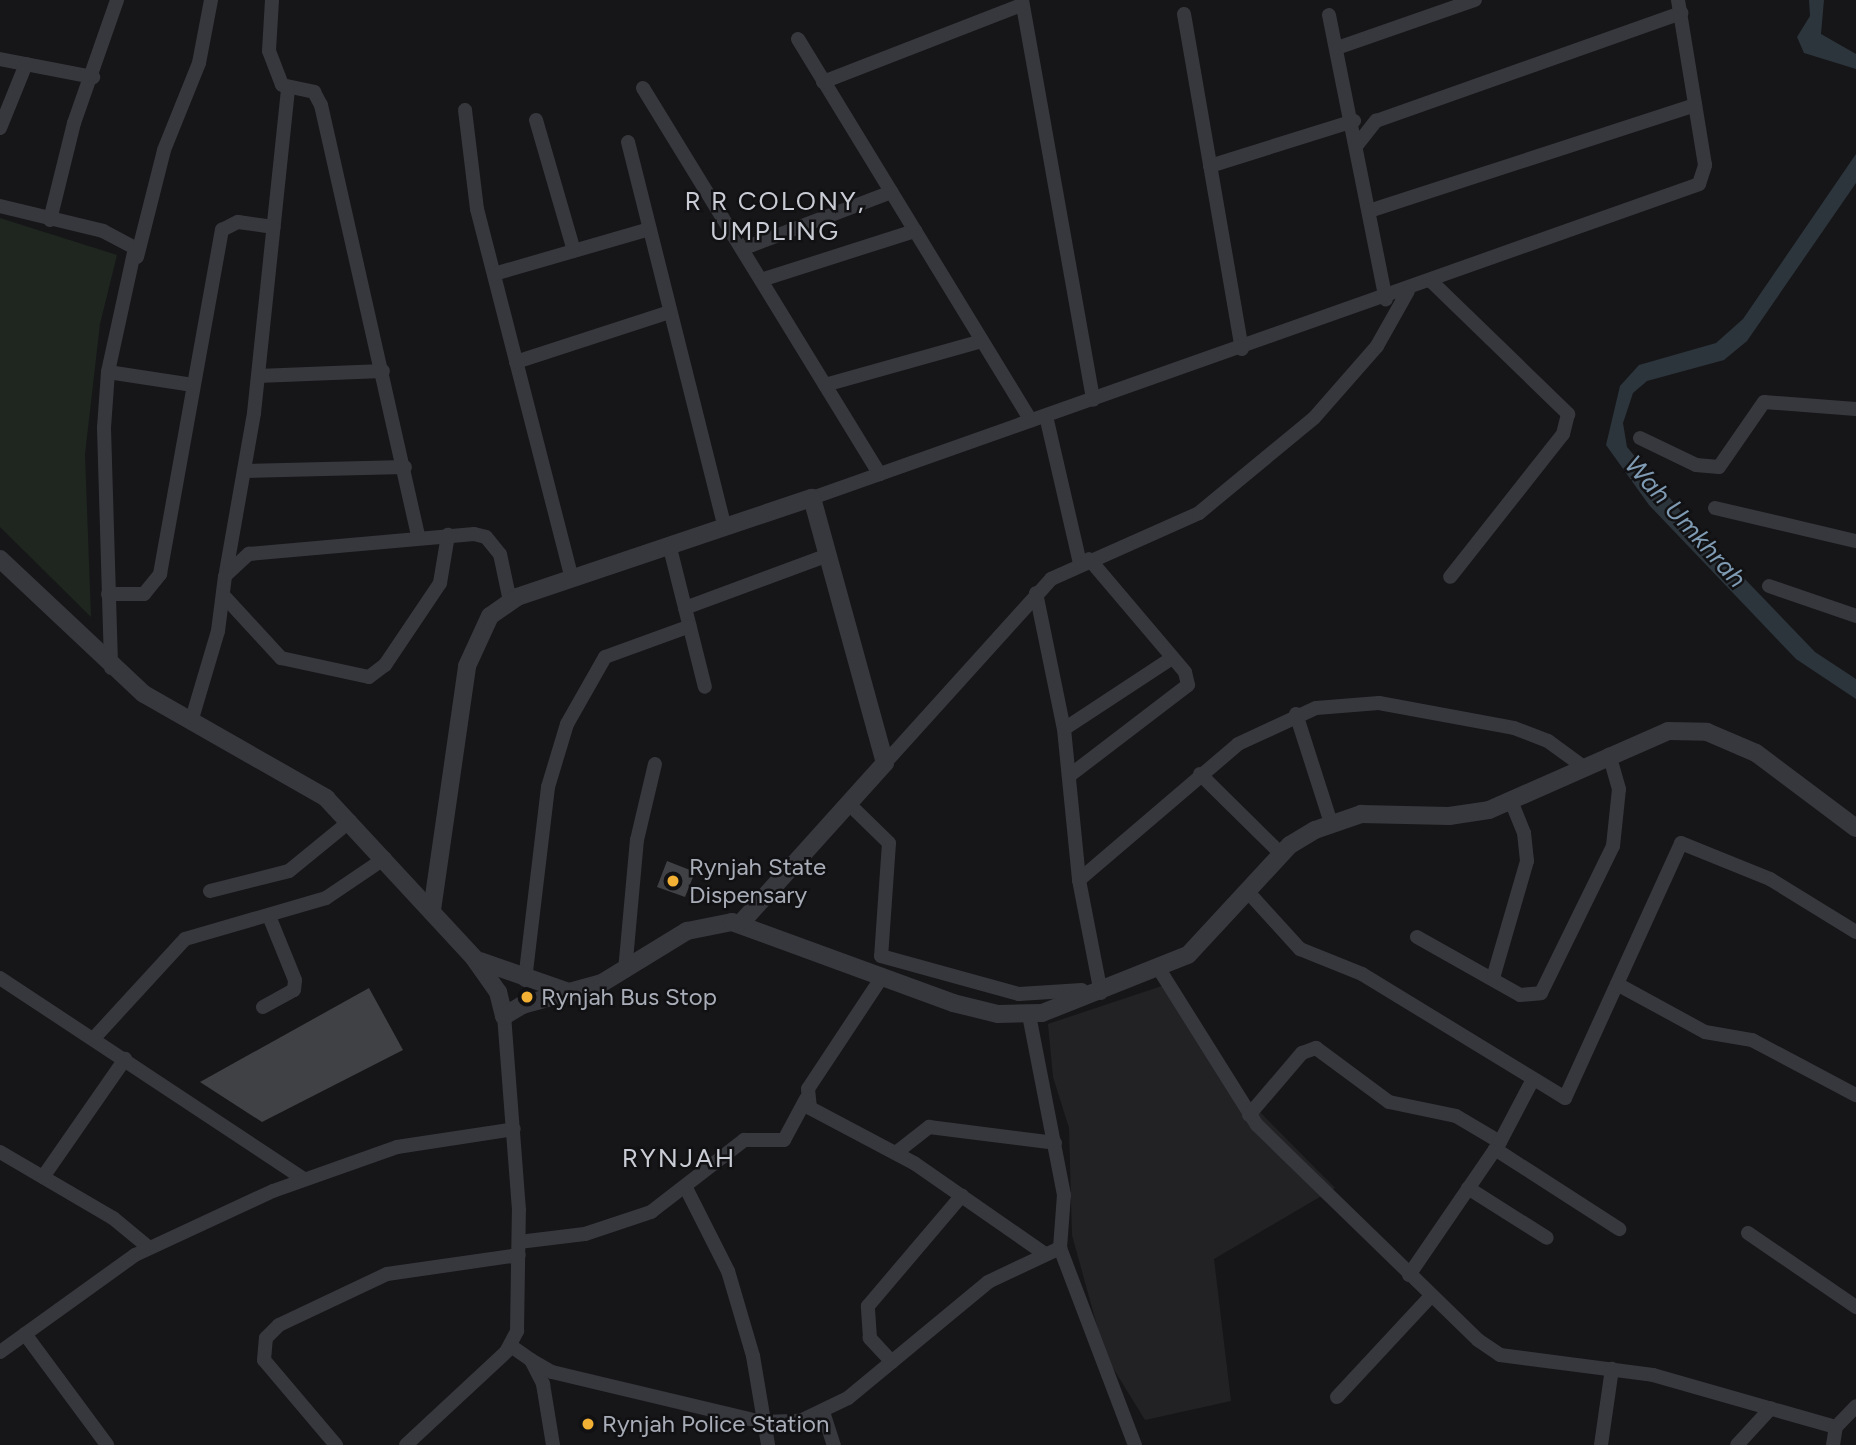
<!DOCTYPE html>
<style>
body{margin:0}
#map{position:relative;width:1856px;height:1445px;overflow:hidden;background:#161618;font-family:Figtree,sans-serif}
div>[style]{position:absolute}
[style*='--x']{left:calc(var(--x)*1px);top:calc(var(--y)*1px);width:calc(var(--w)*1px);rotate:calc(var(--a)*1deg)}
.built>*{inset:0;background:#222225}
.green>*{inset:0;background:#1e261f}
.water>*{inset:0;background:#2c353c}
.building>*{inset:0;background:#404145}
.minor>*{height:14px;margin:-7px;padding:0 7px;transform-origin:7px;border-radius:7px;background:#37383d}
.tertiary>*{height:18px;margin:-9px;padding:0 9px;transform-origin:9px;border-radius:9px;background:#37383d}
.dots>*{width:19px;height:19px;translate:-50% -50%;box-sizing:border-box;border:4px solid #111113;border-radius:50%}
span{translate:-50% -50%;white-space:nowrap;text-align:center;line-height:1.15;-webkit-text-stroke:5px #111113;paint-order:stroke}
.poi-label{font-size:24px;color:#a8adb8}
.left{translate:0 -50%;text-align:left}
.neighbourhood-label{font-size:26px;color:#c9ccd4;letter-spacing:2px}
.water-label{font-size:26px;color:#7f9bb3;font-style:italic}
</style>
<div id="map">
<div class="built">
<i style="clip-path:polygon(1171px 983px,1250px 1102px,1335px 1188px,1214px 1259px,1231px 1401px,1145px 1420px,1105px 1355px,1072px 1235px,1069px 1128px,1053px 1077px,1048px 1024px)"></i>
</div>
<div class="green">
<i style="clip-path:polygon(0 218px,117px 255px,100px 324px,85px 454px,91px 617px,0 527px)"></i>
</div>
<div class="water">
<i style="clip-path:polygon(1809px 0,1824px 0,1821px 34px,1856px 54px,1856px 69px,1804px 53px,1797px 37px,1810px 16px)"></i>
<i style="clip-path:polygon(1856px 154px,1856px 183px,1747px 341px,1724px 360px,1647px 381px,1633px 393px,1623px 423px,1627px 447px,1689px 521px,1815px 652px,1856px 679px,1856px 699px,1796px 659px,1649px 505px,1606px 445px,1620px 386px,1639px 365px,1716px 343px,1743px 319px)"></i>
</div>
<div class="building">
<i style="clip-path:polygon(667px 861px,695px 872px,685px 897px,657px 887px)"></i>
<i style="clip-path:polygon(369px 988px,403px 1050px,262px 1122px,200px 1082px)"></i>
</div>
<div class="minor">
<i style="--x:272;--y:0;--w:51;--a:93.4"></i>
<i style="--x:269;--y:51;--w:36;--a:69"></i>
<i style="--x:282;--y:85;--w:33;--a:12"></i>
<i style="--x:314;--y:92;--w:15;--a:62"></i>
<i style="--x:321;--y:105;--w:443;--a:77.3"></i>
<i style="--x:1022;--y:0;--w:406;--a:79.9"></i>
<i style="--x:1184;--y:14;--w:340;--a:80.2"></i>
<i style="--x:1329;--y:15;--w:290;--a:78.7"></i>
<i style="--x:798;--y:39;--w:447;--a:58.6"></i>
<i style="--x:1337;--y:48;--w:146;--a:-19.2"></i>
<i style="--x:0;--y:59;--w:95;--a:11"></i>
<i style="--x:823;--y:82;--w:213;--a:-21.2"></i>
<i style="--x:643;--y:88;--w:453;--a:58.5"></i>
<i style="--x:465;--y:110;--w:100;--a:83.1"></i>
<i style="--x:477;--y:209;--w:382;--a:75.6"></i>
<i style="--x:536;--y:120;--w:136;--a:73.8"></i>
<i style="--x:0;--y:128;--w:69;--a:-67.9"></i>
<i style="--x:628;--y:142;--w:398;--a:75.9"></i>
<i style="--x:1357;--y:145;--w:31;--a:-52"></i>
<i style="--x:1376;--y:121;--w:324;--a:-19.5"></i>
<i style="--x:1210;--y:166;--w:151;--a:-17.4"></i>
<i style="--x:0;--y:206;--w:106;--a:13.6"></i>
<i style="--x:103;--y:231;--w:36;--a:28"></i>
<i style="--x:135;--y:248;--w:127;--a:102.3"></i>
<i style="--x:108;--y:372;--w:56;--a:94.1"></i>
<i style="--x:104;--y:428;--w:240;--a:88.3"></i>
<i style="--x:1369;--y:211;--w:343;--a:-18"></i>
<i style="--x:50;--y:220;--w:100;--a:-76.1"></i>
<i style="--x:74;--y:123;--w:130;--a:-70.7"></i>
<i style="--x:742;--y:249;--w:160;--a:-20.9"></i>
<i style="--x:137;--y:257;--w:110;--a:-75.8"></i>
<i style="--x:164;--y:150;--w:94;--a:-68.1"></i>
<i style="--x:199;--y:63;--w:64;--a:-79.2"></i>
<i style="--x:494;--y:274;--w:162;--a:-16.1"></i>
<i style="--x:761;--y:280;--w:162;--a:-17.7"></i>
<i style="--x:1432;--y:282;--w:190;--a:44.1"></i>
<i style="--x:1568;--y:414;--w:21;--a:104"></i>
<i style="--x:1563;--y:434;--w:182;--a:128.3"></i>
<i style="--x:516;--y:362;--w:162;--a:-18"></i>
<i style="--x:108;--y:372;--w:86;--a:8.7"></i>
<i style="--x:258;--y:376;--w:125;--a:-2.3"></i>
<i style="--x:825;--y:385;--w:163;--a:-15.7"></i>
<i style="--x:1046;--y:416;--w:151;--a:77"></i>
<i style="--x:1640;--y:438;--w:62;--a:25.7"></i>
<i style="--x:1696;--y:465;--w:23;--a:5"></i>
<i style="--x:1719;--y:467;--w:79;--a:-55.3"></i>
<i style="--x:1764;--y:402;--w:92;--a:4.4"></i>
<i style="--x:244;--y:471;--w:161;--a:-1.4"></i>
<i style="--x:812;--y:498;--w:941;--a:-19.49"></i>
<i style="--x:1699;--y:184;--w:20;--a:-72"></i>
<i style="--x:1705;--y:165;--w:167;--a:-99.3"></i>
<i style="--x:1715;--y:508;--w:145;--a:13.2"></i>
<i style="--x:670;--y:548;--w:143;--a:75.9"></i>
<i style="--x:226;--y:572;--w:161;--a:-80"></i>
<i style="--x:254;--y:413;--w:324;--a:-84"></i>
<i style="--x:1769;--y:586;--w:92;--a:19"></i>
<i style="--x:1036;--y:593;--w:139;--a:78.4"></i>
<i style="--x:1064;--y:729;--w:152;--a:84.3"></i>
<i style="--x:1079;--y:880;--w:115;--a:79"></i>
<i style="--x:108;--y:594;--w:36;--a:0"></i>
<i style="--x:144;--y:594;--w:26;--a:-51"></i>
<i style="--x:160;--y:574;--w:350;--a:-79.8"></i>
<i style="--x:222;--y:230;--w:18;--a:-27"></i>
<i style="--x:238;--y:222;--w:36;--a:8"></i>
<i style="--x:223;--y:595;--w:86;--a:47.4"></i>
<i style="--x:281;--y:658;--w:90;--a:12.2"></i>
<i style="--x:369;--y:677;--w:20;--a:-37"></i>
<i style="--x:385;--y:665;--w:99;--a:-56.1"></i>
<i style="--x:440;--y:583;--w:49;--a:-80.5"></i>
<i style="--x:685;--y:608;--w:153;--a:-20.3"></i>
<i style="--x:1296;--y:714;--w:114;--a:72.2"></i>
<i style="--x:191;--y:722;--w:95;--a:-73.5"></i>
<i style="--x:218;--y:631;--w:55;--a:-82.7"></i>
<i style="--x:225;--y:576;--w:33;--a:-43"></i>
<i style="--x:249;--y:554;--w:226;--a:-5.1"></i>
<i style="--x:474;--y:534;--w:12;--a:14"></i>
<i style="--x:486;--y:537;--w:22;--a:51"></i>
<i style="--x:500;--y:554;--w:48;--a:78"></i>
<i style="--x:1064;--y:729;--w:129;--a:-33.3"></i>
<i style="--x:885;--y:763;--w:248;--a:-47.9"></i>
<i style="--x:1051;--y:579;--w:162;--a:-24"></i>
<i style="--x:1199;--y:513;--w:149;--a:-39.6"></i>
<i style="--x:1314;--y:418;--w:96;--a:-48.8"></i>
<i style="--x:1377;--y:346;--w:63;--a:-60.6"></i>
<i style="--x:1200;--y:774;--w:114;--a:44.6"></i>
<i style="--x:1069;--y:776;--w:150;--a:-37.4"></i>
<i style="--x:1188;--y:685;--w:13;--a:-103"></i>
<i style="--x:1185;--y:672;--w:148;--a:-130.3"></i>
<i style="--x:848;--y:803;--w:57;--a:44.3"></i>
<i style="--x:889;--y:843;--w:113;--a:94"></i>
<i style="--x:881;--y:956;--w:143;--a:15.4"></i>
<i style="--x:1019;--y:994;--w:63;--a:-3.6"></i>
<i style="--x:1079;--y:880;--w:209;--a:-40.5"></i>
<i style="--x:1238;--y:744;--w:86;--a:-24.8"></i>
<i style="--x:1316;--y:708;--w:63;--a:-4.5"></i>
<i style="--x:1379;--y:703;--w:137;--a:10.5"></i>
<i style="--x:1514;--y:728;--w:36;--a:21"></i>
<i style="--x:1548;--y:741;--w:46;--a:36.1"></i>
<i style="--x:210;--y:891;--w:81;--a:-14.2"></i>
<i style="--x:289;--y:871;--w:79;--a:-39.3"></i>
<i style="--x:1249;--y:893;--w:76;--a:47.7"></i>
<i style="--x:1300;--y:949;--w:67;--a:22"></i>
<i style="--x:1362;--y:974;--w:238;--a:31.4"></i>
<i style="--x:1565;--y:1098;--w:280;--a:-65.5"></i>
<i style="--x:1681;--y:843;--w:96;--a:22"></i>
<i style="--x:1770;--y:879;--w:101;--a:31.6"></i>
<i style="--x:1417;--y:937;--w:118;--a:29.4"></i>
<i style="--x:1520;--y:995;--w:21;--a:-5"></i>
<i style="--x:1541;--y:993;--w:164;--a:-63.9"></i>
<i style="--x:1613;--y:846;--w:57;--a:-84"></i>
<i style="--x:1619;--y:789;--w:36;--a:-106"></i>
<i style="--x:1159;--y:969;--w:184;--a:57.9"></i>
<i style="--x:1257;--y:1125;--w:308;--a:44.2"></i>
<i style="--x:1478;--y:1340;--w:27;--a:34"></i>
<i style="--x:1500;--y:1355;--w:154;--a:7.4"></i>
<i style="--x:1653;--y:1375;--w:190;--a:15.9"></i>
<i style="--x:625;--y:971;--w:132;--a:-84.8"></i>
<i style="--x:637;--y:840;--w:78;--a:-76.7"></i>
<i style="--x:882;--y:977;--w:134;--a:123.5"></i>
<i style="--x:808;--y:1089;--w:19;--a:84"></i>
<i style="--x:810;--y:1108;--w:118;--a:27.9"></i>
<i style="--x:914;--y:1163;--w:160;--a:34.8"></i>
<i style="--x:0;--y:978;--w:364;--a:33.5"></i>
<i style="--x:1493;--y:978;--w:122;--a:-73.8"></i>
<i style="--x:1527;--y:861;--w:28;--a:-96"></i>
<i style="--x:1524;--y:833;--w:35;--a:-112"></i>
<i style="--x:525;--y:980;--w:194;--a:-83.2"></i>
<i style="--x:548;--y:787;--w:66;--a:-73.2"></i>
<i style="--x:567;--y:724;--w:77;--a:-60.4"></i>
<i style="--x:605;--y:657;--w:90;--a:-20"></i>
<i style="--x:1617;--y:984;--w:100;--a:28.6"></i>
<i style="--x:1705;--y:1032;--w:48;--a:9.7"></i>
<i style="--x:1752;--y:1040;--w:118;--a:27.9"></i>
<i style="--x:263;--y:1007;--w:35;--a:-29"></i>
<i style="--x:294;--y:990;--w:10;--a:-84"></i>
<i style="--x:295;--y:980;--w:69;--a:-112.1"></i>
<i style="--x:95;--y:1037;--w:133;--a:-47.4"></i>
<i style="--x:185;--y:939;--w:147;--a:-16.2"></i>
<i style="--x:326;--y:898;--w:71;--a:-34.1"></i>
<i style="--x:1249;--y:1115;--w:82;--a:-49.5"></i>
<i style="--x:1302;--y:1053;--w:15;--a:-20"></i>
<i style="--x:1316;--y:1048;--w:91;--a:36.5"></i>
<i style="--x:1389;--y:1102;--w:68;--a:11.8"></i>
<i style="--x:1456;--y:1116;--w:51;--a:30.6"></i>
<i style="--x:1495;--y:1149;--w:148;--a:32.8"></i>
<i style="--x:0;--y:1152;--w:131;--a:30.3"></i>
<i style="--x:113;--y:1218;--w:45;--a:39.6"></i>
<i style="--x:897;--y:1152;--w:41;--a:-38"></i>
<i style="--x:929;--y:1127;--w:127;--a:7.2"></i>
<i style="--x:43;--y:1177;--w:144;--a:-55.2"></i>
<i style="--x:1468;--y:1188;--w:93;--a:32.3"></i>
<i style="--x:687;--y:1190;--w:91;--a:63.2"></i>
<i style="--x:728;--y:1271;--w:89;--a:73.6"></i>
<i style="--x:753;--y:1356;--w:90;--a:80.4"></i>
<i style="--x:1748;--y:1233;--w:131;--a:34.4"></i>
<i style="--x:519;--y:1242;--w:66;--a:-6.9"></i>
<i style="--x:585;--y:1234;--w:70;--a:-18.4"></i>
<i style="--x:651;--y:1212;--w:118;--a:-37.7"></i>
<i style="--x:744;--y:1140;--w:40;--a:0"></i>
<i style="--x:784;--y:1140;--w:47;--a:-61.8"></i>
<i style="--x:1060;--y:1248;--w:211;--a:69.2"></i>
<i style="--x:1409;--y:1275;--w:161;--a:-55.6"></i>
<i style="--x:1500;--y:1142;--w:69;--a:-62.3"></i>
<i style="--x:25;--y:1334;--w:138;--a:53.5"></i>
<i style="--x:511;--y:1346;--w:24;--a:35"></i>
<i style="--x:531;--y:1360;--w:27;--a:63"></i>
<i style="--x:543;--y:1384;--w:62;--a:80.7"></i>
<i style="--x:0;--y:1352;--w:166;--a:-35.7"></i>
<i style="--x:135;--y:1255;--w:152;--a:-24.9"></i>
<i style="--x:273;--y:1191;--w:132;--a:-19.5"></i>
<i style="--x:397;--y:1147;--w:118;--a:-8.7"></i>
<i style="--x:531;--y:1360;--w:24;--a:30"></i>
<i style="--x:552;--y:1372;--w:216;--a:13.4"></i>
<i style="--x:762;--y:1422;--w:38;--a:-2"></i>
<i style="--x:800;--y:1421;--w:53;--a:-25.6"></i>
<i style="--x:848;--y:1398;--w:182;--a:-39.6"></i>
<i style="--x:988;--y:1282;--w:80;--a:-25.3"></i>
<i style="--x:1060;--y:1248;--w:53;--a:-85.7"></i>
<i style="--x:1064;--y:1195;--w:183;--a:-101"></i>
<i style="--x:892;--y:1362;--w:33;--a:-133"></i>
<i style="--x:870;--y:1338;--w:32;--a:-94"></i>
<i style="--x:868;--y:1306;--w:145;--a:-49.7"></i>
<i style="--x:1337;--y:1397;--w:138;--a:-47.1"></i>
<i style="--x:824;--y:1415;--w:32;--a:72"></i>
<i style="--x:336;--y:1445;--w:111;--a:-130.3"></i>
<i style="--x:264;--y:1360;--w:22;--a:-85"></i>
<i style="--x:266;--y:1338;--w:18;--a:-45"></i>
<i style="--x:279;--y:1325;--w:119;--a:-25.3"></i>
<i style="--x:387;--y:1274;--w:133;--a:-8.2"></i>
<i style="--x:406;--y:1445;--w:137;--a:-42.9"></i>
<i style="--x:506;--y:1352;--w:24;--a:-62"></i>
<i style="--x:517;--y:1331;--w:121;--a:-89.1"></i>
<i style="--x:519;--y:1210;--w:195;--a:-94.4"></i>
<i style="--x:1601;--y:1445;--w:77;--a:-81.8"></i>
<i style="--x:1737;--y:1445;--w:50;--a:-47.4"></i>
<i style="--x:1833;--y:1445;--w:18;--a:-81"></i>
<i style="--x:1836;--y:1427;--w:29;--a:-46"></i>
</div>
<div class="tertiary">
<i style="--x:0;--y:559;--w:197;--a:43.2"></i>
<i style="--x:144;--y:694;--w:210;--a:29.7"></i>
<i style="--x:326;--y:798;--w:218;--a:47.2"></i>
<i style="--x:474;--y:958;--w:42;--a:54.8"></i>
<i style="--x:498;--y:992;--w:25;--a:76"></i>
<i style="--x:504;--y:1016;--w:21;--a:-31"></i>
<i style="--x:522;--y:1005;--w:83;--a:-15.4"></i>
<i style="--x:602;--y:983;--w:100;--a:-31.5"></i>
<i style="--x:687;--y:931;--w:46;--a:-11.3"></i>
<i style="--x:732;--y:922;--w:235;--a:20.1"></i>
<i style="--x:953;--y:1003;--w:46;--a:13.7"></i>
<i style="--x:998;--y:1014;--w:44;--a:-1.3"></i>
<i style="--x:1042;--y:1013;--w:157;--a:-21.7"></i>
<i style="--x:1188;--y:955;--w:150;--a:-47.2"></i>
<i style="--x:1290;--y:845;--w:29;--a:-31"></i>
<i style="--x:1315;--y:830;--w:49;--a:-19.2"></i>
<i style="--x:1361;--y:814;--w:88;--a:1.3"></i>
<i style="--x:1449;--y:816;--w:40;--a:-8.5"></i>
<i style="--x:1489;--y:810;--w:196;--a:-23.8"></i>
<i style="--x:1668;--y:731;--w:39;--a:1"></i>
<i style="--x:1707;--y:732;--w:53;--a:23.2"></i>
<i style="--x:1756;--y:753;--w:125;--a:36.9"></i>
<i style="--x:432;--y:910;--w:246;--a:-81.8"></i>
<i style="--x:467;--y:666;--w:55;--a:-65.3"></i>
<i style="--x:490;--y:616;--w:33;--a:-35"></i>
<i style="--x:517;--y:597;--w:311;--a:-18.6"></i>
<i style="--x:812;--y:498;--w:275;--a:74.6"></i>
<i style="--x:885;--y:763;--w:215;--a:132"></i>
<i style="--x:480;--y:961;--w:97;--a:19.2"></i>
</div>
<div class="dots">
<i style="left:673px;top:881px;background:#f2b134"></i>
<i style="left:527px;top:997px;background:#f2b134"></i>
<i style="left:588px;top:1424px;background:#f2b134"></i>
</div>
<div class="poi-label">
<span class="left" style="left:689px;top:881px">Rynjah State<br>Dispensary</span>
<span class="left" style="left:541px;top:997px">Rynjah Bus Stop</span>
<span class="left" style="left:602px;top:1424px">Rynjah Police Station</span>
</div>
<div class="neighbourhood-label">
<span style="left:775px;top:217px">R R COLONY,<br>UMPLING</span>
<span style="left:679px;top:1159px">RYNJAH</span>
</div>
<div class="water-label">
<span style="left:1685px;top:522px;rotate:48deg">Wah Umkhrah</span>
</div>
</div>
